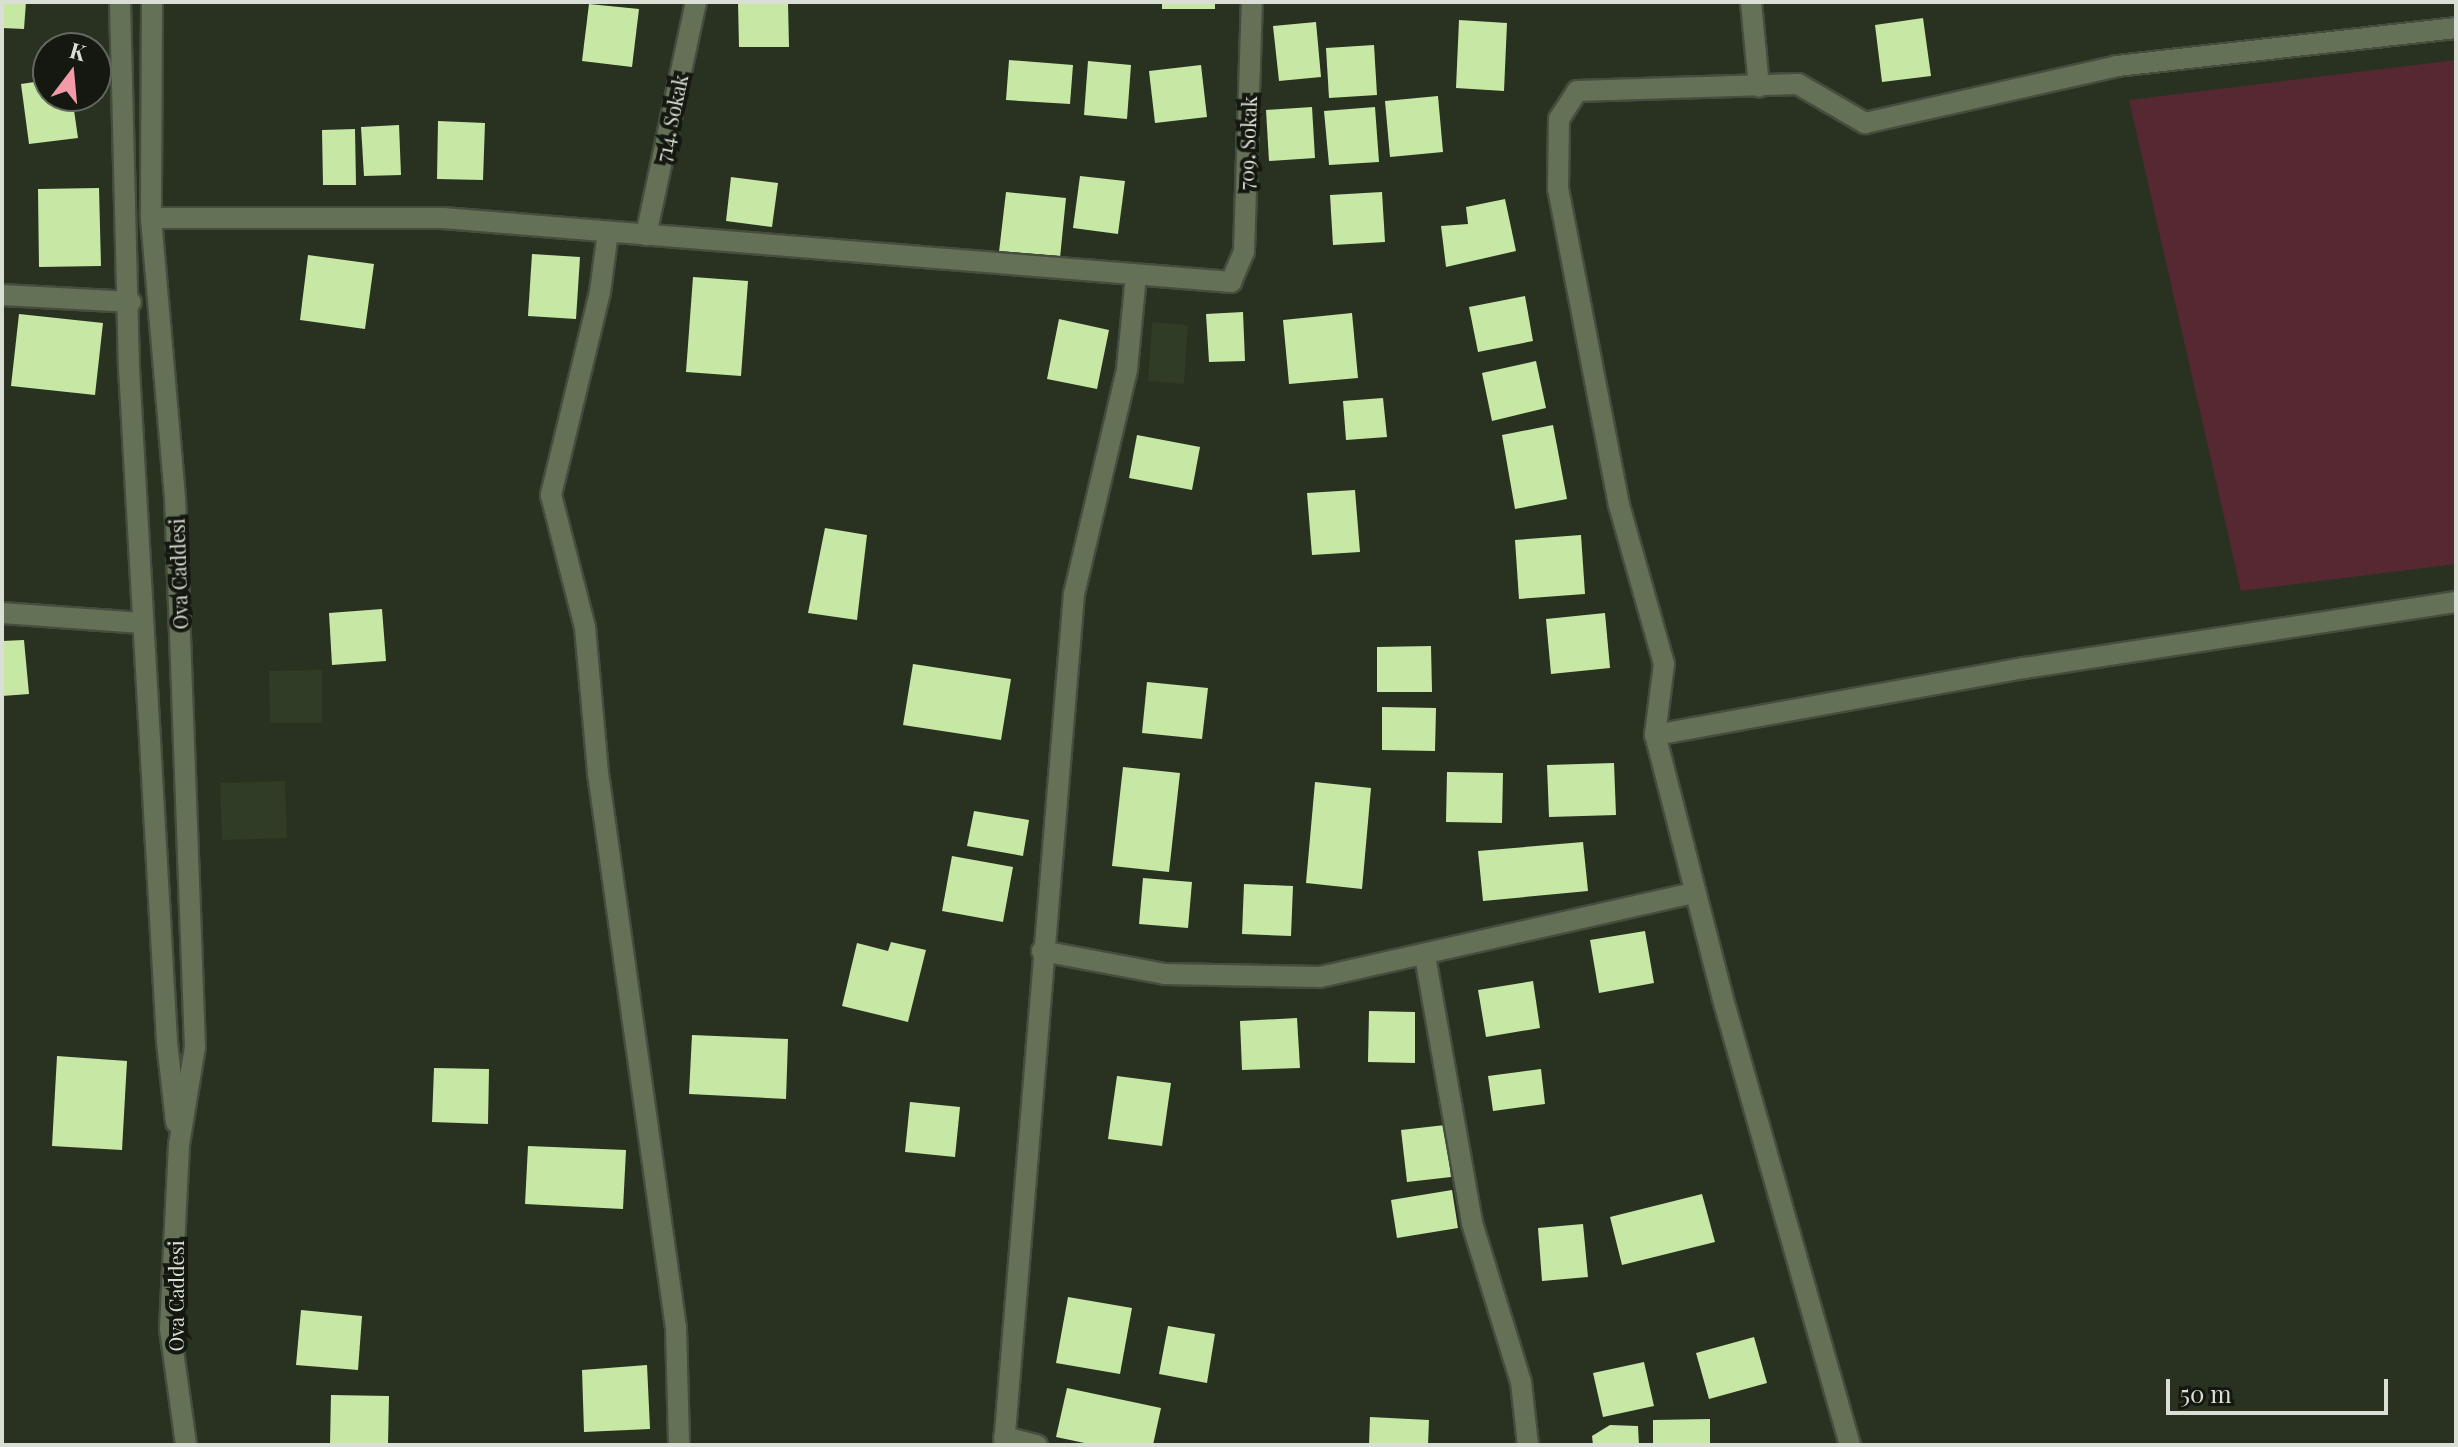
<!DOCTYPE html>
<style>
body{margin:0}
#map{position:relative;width:2458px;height:1447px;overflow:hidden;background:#293121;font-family:"Playfair Display",serif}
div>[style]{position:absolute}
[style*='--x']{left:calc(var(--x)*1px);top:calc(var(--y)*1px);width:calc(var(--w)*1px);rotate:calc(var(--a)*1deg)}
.built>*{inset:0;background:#303c25}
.green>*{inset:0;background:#562932}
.building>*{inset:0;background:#c7e8a5}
.roads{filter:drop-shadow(2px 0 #454d3e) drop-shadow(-2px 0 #454d3e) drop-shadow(0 2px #454d3e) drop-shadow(0 -2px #454d3e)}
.minor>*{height:20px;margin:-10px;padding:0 10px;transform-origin:10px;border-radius:10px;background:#647157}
span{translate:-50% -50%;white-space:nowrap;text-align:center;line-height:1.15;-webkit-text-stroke:8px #141810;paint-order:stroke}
.street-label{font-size:20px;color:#dadfd5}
.frame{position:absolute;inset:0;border:4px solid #dadfd5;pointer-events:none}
.north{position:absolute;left:32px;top:32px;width:80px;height:80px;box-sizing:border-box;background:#141810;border:2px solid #63685f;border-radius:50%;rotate:16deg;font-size:22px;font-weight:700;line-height:32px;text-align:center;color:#dadfd5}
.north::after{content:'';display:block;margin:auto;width:28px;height:36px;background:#f39aa9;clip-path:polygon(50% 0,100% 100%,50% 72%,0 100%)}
.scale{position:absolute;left:2166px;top:1379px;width:222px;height:36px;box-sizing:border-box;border:4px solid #dadfd5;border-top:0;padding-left:10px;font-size:24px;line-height:28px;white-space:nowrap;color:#dadfd5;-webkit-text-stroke:6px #141810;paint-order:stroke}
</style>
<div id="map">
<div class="built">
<i style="clip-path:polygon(1152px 322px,1188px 325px,1184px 384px,1148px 381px)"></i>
<i style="clip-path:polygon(322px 670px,322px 723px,270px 723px,269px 671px)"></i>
<i style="clip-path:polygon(285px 781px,287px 838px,222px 840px,220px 783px)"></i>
</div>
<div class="green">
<i style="clip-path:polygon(2456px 60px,2456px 564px,2241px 591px,2129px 100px)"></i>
</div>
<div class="building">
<i style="clip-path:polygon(2px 2px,26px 2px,24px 29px,2px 28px)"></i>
<i style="clip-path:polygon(738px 2px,788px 2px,789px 47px,739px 47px)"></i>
<i style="clip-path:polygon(1162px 2px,1215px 2px,1215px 9px,1162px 9px)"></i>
<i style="clip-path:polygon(589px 4px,639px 9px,632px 67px,582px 61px)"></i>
<i style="clip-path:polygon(1923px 18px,1931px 76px,1882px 82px,1875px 25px)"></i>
<i style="clip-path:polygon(1459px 20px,1507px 23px,1504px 91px,1456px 88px)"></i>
<i style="clip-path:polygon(1316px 22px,1321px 77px,1279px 81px,1273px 26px)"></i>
<i style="clip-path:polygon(1374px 45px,1377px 95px,1329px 98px,1326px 48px)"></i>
<i style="clip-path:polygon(1009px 60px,1073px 65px,1070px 104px,1006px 100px)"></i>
<i style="clip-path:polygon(1088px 61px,1131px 65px,1127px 119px,1084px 115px)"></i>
<i style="clip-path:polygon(1201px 65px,1207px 117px,1155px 123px,1149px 71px)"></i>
<i style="clip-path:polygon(48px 80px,48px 96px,72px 96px,78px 138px,29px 144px,21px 84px)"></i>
<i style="clip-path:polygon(1438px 96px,1443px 152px,1390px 157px,1385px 101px)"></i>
<i style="clip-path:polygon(1312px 107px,1315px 158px,1269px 161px,1266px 110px)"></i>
<i style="clip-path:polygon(1375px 107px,1379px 162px,1329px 165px,1324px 111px)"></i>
<i style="clip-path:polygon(438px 121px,485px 123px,483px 180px,437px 179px)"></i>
<i style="clip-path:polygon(399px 125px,401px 175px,364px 176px,361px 127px)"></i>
<i style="clip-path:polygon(355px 129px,356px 185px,323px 185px,322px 130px)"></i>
<i style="clip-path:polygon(1080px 176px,1125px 181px,1118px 234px,1073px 228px)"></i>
<i style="clip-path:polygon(731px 177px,778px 183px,772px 227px,726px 221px)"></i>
<i style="clip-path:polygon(99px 188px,101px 266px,39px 267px,38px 189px)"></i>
<i style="clip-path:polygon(1006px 192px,1066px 198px,1060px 258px,999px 252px)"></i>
<i style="clip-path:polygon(1382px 192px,1385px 242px,1333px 245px,1330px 195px)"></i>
<i style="clip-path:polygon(1505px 199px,1516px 251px,1446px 267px,1441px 226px,1468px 224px,1466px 207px)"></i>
<i style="clip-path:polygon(532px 254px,580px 257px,576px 319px,528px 316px)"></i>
<i style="clip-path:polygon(308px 255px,374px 264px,365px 329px,300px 320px)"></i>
<i style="clip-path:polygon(693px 277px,748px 281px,741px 376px,686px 372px)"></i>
<i style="clip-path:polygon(1525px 296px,1533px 341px,1478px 352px,1469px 307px)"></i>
<i style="clip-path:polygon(1243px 312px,1245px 361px,1209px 362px,1206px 314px)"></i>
<i style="clip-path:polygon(1352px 313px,1358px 378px,1289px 384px,1283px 320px)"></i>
<i style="clip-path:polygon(19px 314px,103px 323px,95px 395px,11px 386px)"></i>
<i style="clip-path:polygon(1059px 319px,1109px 330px,1097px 389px,1047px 379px)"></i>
<i style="clip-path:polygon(1536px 361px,1546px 408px,1492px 421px,1482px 373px)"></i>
<i style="clip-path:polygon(1383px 398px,1387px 437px,1346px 440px,1343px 401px)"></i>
<i style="clip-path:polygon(1553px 425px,1567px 499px,1515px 509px,1502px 435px)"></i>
<i style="clip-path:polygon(1137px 435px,1200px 447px,1192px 490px,1129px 478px)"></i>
<i style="clip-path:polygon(1355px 490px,1360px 552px,1312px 555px,1307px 493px)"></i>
<i style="clip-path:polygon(825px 528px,867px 535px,857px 620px,808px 613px)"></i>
<i style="clip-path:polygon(1581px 535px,1585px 594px,1519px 599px,1515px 540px)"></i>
<i style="clip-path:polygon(382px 609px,386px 661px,332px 665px,329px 613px)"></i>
<i style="clip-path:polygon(1605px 613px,1610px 668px,1551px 674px,1546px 619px)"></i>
<i style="clip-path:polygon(24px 640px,29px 694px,2px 696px,2px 641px)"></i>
<i style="clip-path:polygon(1431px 646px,1432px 692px,1377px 692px,1377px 647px)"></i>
<i style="clip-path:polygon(913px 664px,1011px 679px,1001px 740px,903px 725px)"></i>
<i style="clip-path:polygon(1147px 682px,1208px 688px,1202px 739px,1142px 733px)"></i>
<i style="clip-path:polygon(1382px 707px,1436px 708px,1435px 751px,1382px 750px)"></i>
<i style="clip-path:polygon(1614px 763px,1616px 815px,1549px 817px,1547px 765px)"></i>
<i style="clip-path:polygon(1123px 767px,1180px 773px,1169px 872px,1112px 866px)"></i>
<i style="clip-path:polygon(1447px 772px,1503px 773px,1502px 823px,1446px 822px)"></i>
<i style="clip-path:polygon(1315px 782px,1371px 788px,1362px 889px,1306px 883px)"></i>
<i style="clip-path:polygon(974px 811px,1029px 820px,1023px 856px,967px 846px)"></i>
<i style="clip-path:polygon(1583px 842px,1588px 891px,1483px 901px,1478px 851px)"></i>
<i style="clip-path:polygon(952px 856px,1013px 867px,1003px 922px,942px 911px)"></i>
<i style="clip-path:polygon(1143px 878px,1192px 882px,1188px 928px,1139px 924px)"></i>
<i style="clip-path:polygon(1244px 884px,1293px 886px,1291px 936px,1242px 934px)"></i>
<i style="clip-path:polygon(1645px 931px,1654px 983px,1599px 993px,1590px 940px)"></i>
<i style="clip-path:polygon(891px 942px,926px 950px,908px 1022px,842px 1006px,857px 943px,888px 951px)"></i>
<i style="clip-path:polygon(1533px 981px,1540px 1028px,1486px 1037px,1478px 990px)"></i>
<i style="clip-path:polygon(1369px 1011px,1415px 1012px,1415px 1063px,1368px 1062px)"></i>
<i style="clip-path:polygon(1297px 1018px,1300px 1068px,1242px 1070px,1240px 1021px)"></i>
<i style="clip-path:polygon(692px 1035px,788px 1039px,786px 1099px,689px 1094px)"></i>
<i style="clip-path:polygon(57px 1056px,127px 1061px,122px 1150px,52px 1146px)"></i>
<i style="clip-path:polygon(434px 1068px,489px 1069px,488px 1124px,432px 1122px)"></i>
<i style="clip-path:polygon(1541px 1069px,1545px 1104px,1493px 1111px,1488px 1076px)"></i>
<i style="clip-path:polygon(1117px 1076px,1171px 1083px,1162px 1146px,1108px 1139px)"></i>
<i style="clip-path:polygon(910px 1102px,960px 1107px,955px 1157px,905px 1152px)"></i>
<i style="clip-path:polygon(1445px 1125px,1451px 1177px,1407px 1182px,1401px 1130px)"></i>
<i style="clip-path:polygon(528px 1146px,626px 1150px,623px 1209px,525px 1204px)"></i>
<i style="clip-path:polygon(1452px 1190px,1458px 1228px,1397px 1238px,1391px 1200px)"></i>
<i style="clip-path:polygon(1702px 1194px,1715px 1242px,1622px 1265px,1610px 1217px)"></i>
<i style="clip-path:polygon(1583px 1224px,1588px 1277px,1542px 1281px,1538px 1228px)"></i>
<i style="clip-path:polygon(1068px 1297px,1132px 1308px,1120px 1374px,1056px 1363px)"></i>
<i style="clip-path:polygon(301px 1310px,362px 1316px,358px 1370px,296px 1365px)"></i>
<i style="clip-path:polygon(1168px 1326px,1215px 1334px,1207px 1383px,1159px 1374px)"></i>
<i style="clip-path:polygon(1754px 1337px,1767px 1383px,1709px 1399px,1696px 1353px)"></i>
<i style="clip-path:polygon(1644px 1362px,1654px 1406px,1603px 1417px,1593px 1373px)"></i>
<i style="clip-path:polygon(647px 1365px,650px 1429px,584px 1432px,582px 1370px)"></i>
<i style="clip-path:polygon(1067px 1388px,1161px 1408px,1153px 1445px,1094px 1445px,1056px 1437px)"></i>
<i style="clip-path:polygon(331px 1395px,389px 1396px,388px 1445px,330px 1445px)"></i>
<i style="clip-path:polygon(1370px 1417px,1429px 1420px,1428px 1445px,1369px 1445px)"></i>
<i style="clip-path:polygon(1710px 1419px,1710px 1445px,1653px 1445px,1653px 1420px)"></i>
<i style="clip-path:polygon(1610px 1425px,1638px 1426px,1639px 1445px,1593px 1445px,1592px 1436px)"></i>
</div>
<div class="roads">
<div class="minor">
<i style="--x:120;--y:2;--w:366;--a:88.6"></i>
<i style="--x:129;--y:368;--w:675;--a:86.77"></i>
<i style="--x:167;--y:1042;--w:81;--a:83.6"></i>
<i style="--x:152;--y:2;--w:216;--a:90.3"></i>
<i style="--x:151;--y:218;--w:280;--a:85.1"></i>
<i style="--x:175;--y:497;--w:550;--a:87.92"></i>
<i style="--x:195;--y:1047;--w:99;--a:99.3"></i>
<i style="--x:179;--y:1145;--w:184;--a:92.8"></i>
<i style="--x:170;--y:1329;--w:117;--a:82.1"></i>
<i style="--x:1751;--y:2;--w:85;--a:84.6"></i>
<i style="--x:151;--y:218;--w:292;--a:0"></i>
<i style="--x:443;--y:218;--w:791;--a:4.64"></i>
<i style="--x:1231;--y:282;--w:33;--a:-67"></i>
<i style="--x:1244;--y:252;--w:250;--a:-88.2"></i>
<i style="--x:608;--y:232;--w:61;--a:97.6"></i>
<i style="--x:600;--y:292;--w:209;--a:103.6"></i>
<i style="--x:551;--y:495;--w:136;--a:75.6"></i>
<i style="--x:585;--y:627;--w:147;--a:84.9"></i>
<i style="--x:598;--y:773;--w:560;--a:82"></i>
<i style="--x:676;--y:1328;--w:117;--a:88.5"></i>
<i style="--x:646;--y:235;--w:238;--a:-77.9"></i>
<i style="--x:2;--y:295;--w:129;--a:3.1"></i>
<i style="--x:2;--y:613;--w:141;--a:4.1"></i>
<i style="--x:1655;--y:735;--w:375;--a:-10.3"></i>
<i style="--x:2024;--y:668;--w:437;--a:-8.7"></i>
<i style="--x:1042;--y:951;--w:125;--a:10.6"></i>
<i style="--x:1165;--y:974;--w:155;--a:1.1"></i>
<i style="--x:1320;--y:977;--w:385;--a:-12.7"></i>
<i style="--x:1425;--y:956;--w:271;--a:80"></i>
<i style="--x:1472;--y:1223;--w:166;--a:72.9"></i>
<i style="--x:1521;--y:1382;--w:63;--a:83.7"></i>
<i style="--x:1004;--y:1437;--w:34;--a:14"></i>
<i style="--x:1004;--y:1445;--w:854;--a:-85.3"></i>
<i style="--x:1074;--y:594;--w:231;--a:-76.7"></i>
<i style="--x:1127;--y:369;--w:94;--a:-84.5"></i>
<i style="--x:1850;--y:1445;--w:464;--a:-105.9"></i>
<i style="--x:1723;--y:999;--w:273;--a:-104.4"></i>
<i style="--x:1655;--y:735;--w:72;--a:-82.8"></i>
<i style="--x:1664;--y:664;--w:165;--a:-105.8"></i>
<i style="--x:1619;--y:505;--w:322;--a:-100.9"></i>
<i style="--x:1558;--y:189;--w:70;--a:-89.2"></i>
<i style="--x:1559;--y:119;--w:33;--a:-57"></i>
<i style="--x:1577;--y:91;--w:221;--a:-1.8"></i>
<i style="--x:1798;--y:84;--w:78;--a:30.2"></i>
<i style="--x:1865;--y:123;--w:258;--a:-12.7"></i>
<i style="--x:2117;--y:66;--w:341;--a:-6.4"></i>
</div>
</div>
<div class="street-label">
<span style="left:671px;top:118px;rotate:-78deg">714. Sokak</span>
<span style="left:1247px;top:143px;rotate:-88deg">709. Sokak</span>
<span style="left:178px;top:574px;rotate:-92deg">Ova Caddesi</span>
<span style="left:175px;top:1296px;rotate:-90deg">Ova Caddesi</span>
</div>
<div class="frame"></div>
<div class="north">K</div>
<div class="scale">50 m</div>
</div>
